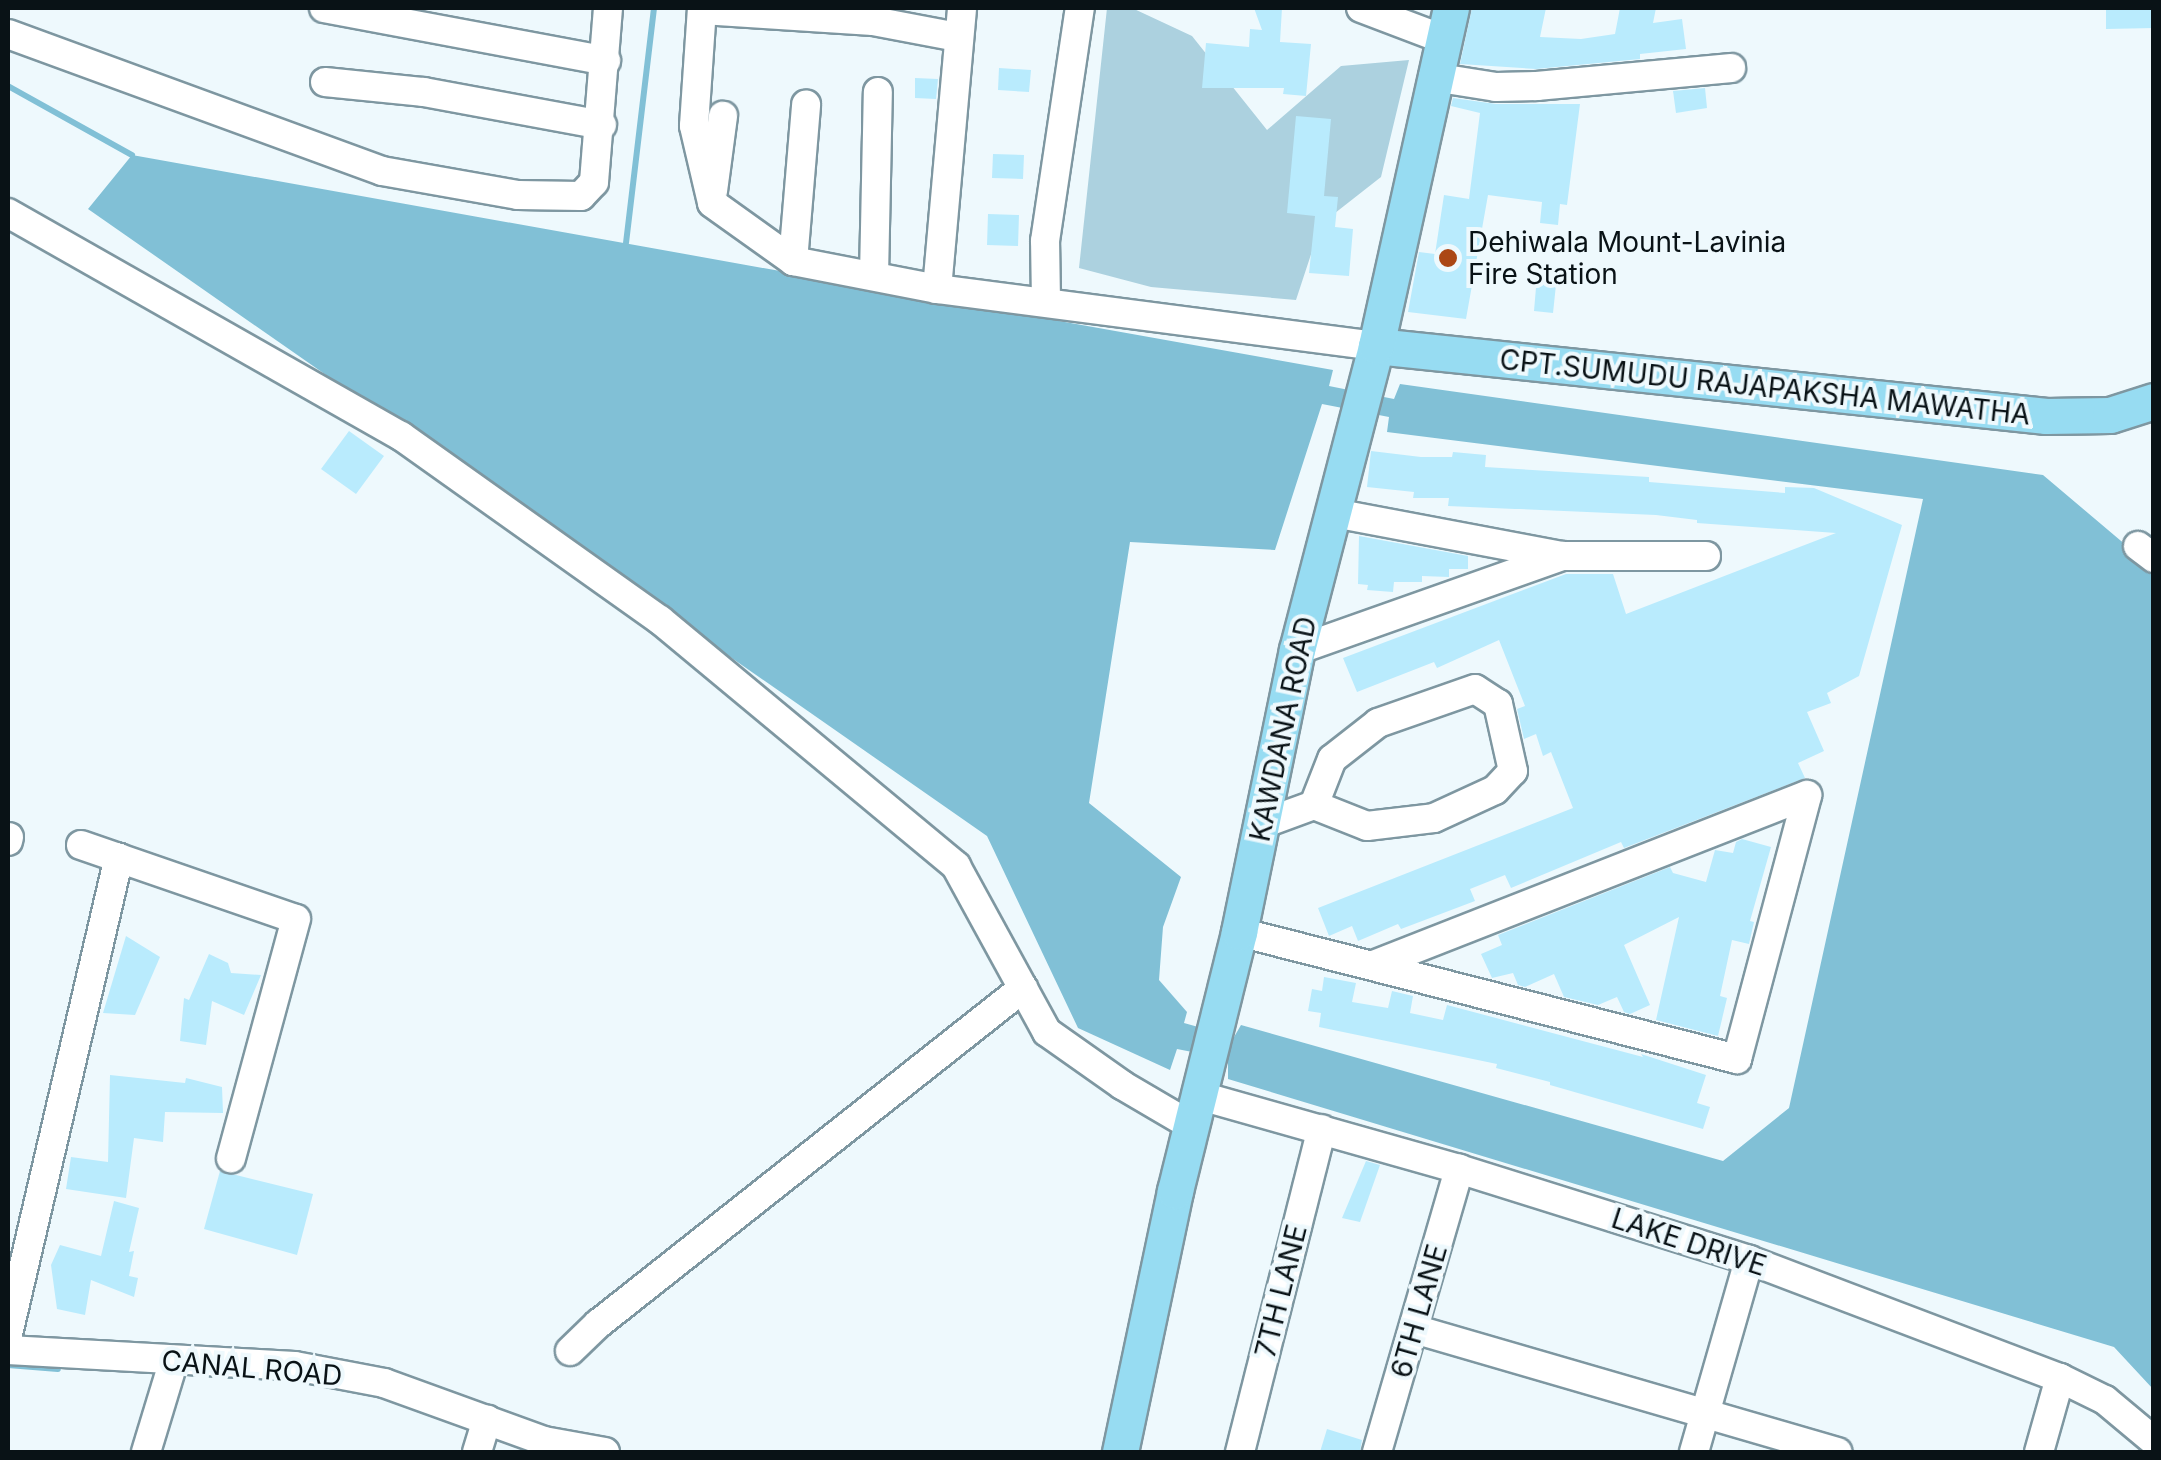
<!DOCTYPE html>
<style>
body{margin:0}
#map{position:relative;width:2161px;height:1460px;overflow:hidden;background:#eef9fd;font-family:Inter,sans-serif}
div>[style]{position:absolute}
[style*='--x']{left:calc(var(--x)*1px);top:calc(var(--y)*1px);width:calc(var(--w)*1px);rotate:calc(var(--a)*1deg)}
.green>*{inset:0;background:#acd1df}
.water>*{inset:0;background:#81c0d6}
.stream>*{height:6px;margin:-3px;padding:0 3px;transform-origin:3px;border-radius:3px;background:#81c0d6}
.building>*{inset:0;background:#b9ebfd}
.roads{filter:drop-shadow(2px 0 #7e97a1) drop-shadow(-2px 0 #7e97a1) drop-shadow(0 2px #7e97a1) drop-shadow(0 -2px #7e97a1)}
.minor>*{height:28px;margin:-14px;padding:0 14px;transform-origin:14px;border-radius:14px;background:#fff}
.major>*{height:35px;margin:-17.5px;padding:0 17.5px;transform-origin:17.5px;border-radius:17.5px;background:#97dcf2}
.dots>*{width:28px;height:28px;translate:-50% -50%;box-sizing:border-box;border:5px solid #eef9fd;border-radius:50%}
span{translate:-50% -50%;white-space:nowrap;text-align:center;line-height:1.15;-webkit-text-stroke:8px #eef9fd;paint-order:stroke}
.poi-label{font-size:28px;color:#091216}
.left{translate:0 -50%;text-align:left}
.street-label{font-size:28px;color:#091216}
.frame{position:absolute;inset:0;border:10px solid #091216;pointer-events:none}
</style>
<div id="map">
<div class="green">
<i style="clip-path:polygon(1107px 8px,1132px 8px,1192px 36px,1267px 130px,1341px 66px,1409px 60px,1381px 177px,1321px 224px,1296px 300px,1151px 287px,1079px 268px)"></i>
</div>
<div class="water">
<i style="clip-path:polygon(evenodd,132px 155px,1333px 370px,1329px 386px,1394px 399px,1400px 384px,2043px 475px,2153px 568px,2153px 1389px,2114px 1347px,1228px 1079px,1228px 1059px,1177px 1049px,1170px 1070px,1078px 1028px,987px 836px,88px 209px,132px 155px,1322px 404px,1389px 417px,1387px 432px,1923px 499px,1789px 1108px,1723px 1161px,1241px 1025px,1234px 1037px,1184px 1023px,1187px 1012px,1159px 980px,1163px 927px,1181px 877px,1089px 803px,1130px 542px,1275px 550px,1322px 404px)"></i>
</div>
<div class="stream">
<i style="--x:8;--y:86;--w:142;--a:29.1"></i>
<i style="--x:626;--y:243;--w:237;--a:-83.2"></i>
<i style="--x:8;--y:1365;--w:50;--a:4.6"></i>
</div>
<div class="building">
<i style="clip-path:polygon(1254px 8px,1282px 8px,1280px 42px,1311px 44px,1306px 96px,1283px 94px,1284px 88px,1202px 88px,1206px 43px,1249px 47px,1250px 29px,1262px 30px)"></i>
<i style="clip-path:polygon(1472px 8px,1546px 8px,1540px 37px,1581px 39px,1615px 34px,1620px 8px,1656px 8px,1653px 23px,1682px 19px,1686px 49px,1640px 54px,1640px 59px,1536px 69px,1460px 64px)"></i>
<i style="clip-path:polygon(2154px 9px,2154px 28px,2106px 29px,2106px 10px)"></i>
<i style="clip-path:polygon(999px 68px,1031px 70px,1029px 92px,998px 90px)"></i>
<i style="clip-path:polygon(915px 78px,938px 79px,936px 99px,915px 98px)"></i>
<i style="clip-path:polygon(1705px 88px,1707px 108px,1676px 113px,1673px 91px)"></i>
<i style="clip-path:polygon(1453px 98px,1496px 104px,1580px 104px,1567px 205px,1560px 204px,1558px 225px,1540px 223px,1542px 202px,1488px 195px,1466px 319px,1408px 312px,1419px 252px,1435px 254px,1444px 195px,1469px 199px,1480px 113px,1451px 106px)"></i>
<i style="clip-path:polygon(1296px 116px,1331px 119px,1324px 196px,1338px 197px,1335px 227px,1353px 229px,1349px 276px,1309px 273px,1315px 216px,1287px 213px)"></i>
<i style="clip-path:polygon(993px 154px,1024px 155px,1023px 179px,992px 178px)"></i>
<i style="clip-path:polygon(988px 214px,1019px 215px,1018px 246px,987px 245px)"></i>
<i style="clip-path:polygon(1538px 264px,1558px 266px,1553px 313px,1534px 311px)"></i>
<i style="clip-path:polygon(349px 431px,384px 456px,356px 494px,321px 469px)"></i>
<i style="clip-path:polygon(1371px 451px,1421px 457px,1452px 457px,1453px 452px,1486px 455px,1485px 467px,1649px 477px,1649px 482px,1785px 493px,1785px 487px,1814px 488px,1902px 525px,1859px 676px,1827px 693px,1831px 703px,1807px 712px,1824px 751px,1798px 763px,1805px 778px,1624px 848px,1621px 842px,1511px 888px,1505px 875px,1470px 889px,1475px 901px,1401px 929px,1398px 924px,1358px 941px,1352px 926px,1329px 936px,1318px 908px,1573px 808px,1551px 752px,1543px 756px,1536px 734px,1524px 739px,1517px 709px,1525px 706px,1499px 640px,1437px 668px,1434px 662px,1357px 692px,1343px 658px,1566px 574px,1613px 574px,1626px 614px,1836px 533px,1697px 523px,1697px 520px,1656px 515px,1448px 506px,1449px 498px,1413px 498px,1414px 492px,1367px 487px)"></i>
<i style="clip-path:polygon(1359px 536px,1468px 556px,1468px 569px,1449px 569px,1449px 577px,1422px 576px,1422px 582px,1394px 582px,1393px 592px,1367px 590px,1368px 585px,1358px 584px)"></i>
<i style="clip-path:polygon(1742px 839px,1771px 847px,1750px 921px,1754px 922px,1749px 944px,1732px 940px,1720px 996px,1727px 998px,1718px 1036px,1656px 1020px,1679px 917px,1624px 945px,1650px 1005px,1630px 1014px,1624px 1012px,1617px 997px,1598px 1005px,1564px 997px,1554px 974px,1525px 987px,1518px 985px,1513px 973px,1492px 978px,1481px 954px,1502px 945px,1498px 935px,1670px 867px,1673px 873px,1706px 882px,1715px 850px,1733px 853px,1736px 842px)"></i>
<i style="clip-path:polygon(126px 936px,160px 957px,135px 1015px,103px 1013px)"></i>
<i style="clip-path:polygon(209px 954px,228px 963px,231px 973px,261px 975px,244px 1015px,212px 1001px,206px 1045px,180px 1041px,184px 998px,189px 1000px)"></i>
<i style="clip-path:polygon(1324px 977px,1356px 983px,1352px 1002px,1388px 1008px,1392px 991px,1413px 996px,1410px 1013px,1443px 1020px,1447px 1005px,1643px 1057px,1641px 1054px,1706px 1075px,1697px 1103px,1710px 1107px,1703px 1129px,1550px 1085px,1550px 1082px,1496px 1068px,1497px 1064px,1319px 1027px,1321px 1013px,1308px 1011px,1312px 989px,1322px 991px)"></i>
<i style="clip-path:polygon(110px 1075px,185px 1083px,186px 1078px,222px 1087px,223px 1113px,165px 1112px,163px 1142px,134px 1138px,126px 1198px,66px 1189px,71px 1157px,108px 1162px)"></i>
<i style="clip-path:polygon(1366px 1161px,1380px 1165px,1360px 1222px,1342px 1218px)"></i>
<i style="clip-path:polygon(220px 1171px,313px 1194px,297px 1255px,204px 1229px)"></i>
<i style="clip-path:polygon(114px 1201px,139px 1208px,129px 1252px,134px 1251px,129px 1276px,138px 1278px,134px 1297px,91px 1280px,85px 1315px,57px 1309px,51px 1265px,60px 1245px,101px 1256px)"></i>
<i style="clip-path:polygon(1327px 1429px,1362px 1440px,1360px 1452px,1320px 1452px)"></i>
</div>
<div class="roads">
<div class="minor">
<i style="--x:324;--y:8;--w:287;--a:10.6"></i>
<i style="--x:702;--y:8;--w:118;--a:93.9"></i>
<i style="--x:694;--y:126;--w:79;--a:76.8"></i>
<i style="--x:712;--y:203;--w:100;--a:35.6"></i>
<i style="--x:793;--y:261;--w:147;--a:11"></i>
<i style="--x:937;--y:289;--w:443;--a:7.4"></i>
<i style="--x:1361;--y:8;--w:88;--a:20.7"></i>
<i style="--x:702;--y:10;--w:171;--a:3.7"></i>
<i style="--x:873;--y:21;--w:86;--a:10.8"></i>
<i style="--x:8;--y:34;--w:398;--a:20.1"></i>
<i style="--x:382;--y:171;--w:138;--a:10"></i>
<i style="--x:518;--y:195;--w:63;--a:0.9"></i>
<i style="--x:581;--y:196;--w:19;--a:-47"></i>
<i style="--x:594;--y:182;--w:175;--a:-85.4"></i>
<i style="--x:1433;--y:77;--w:64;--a:9"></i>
<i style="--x:1496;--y:87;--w:41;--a:-1.4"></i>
<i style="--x:1537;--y:86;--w:195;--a:-5.3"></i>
<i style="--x:325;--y:82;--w:100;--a:5.8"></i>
<i style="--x:424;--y:92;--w:181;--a:10.5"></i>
<i style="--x:713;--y:191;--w:76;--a:-82.4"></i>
<i style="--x:8;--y:213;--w:452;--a:29.6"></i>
<i style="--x:401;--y:436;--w:318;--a:35.4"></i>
<i style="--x:660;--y:620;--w:385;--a:39.7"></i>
<i style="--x:956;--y:866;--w:189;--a:61.3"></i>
<i style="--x:1047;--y:1032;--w:92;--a:35.2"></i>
<i style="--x:1122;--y:1085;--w:81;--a:30.4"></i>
<i style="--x:793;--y:261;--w:157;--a:-85.2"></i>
<i style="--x:874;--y:276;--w:184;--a:-88.8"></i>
<i style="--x:937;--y:289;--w:282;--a:-84.9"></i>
<i style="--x:1046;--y:302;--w:61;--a:-90.9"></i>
<i style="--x:1045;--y:241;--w:236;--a:-81.5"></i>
<i style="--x:1334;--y:513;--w:232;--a:10.7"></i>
<i style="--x:2138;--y:546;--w:20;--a:37"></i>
<i style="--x:1297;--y:650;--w:282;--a:-19.5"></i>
<i style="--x:1563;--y:556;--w:143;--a:0"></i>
<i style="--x:1262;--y:824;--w:55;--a:-20.1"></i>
<i style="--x:1314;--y:805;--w:57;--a:21.6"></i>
<i style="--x:1367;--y:826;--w:67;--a:-6.8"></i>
<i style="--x:1434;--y:818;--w:67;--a:-24.7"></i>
<i style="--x:1495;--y:790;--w:26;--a:-47"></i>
<i style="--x:1513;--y:771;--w:69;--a:-102.6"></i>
<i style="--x:1498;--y:704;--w:27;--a:-147"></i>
<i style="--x:1475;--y:689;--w:103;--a:160.7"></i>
<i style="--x:1378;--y:723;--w:58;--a:142"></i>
<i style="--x:1332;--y:759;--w:49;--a:111.4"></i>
<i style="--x:8;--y:841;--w:4;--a:-76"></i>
<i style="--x:81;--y:845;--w:227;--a:19"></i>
<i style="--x:296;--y:919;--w:248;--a:105.2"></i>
<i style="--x:1239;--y:932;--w:514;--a:14.31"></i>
<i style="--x:1737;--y:1059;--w:273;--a:-75.1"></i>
<i style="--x:1807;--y:795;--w:464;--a:158.6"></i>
<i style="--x:1201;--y:1096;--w:268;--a:15.8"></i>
<i style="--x:1459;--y:1169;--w:304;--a:17.4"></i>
<i style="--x:1749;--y:1260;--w:333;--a:20.8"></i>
<i style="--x:2060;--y:1378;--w:50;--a:26.1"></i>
<i style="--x:2105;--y:1400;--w:64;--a:39.9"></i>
<i style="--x:1414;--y:1329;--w:441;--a:16.2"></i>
<i style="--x:8;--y:1334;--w:489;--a:-76.9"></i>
<i style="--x:8;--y:1350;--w:287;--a:3.2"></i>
<i style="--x:295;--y:1366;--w:91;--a:10.8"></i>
<i style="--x:384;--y:1383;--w:170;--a:19.9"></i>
<i style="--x:544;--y:1441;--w:62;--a:10.2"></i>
<i style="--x:570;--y:1351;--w:39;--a:-44"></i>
<i style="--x:598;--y:1324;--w:542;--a:-38.33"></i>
<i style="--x:146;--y:1452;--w:96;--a:-73.1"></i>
<i style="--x:477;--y:1452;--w:34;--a:-73"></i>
<i style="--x:1240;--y:1452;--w:333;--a:-75.8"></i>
<i style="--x:1377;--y:1452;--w:295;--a:-73.8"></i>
<i style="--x:1694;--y:1452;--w:200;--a:-74"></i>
<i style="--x:2039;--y:1452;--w:77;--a:-74.2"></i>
</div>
<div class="major">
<i style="--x:1376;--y:346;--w:674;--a:5.96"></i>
<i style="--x:2046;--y:416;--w:64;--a:-0.9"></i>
<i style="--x:2110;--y:415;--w:46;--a:-17.7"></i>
<i style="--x:1120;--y:1452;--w:267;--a:-78.1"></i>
<i style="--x:1175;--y:1191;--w:267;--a:-76.1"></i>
<i style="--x:1239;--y:932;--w:288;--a:-78.4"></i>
<i style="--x:1297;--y:650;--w:314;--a:-75.4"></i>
<i style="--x:1376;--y:346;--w:346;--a:-77.5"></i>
</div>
</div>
<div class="dots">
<i style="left:1448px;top:258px;background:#ab4715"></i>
</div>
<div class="poi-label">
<span class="left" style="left:1468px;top:258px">Dehiwala Mount-Lavinia<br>Fire Station</span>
</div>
<div class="street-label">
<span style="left:1765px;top:387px;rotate:6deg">CPT.SUMUDU RAJAPAKSHA MAWATHA</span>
<span style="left:1283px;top:729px;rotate:-78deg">KAWDANA ROAD</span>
<span style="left:1689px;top:1242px;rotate:18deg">LAKE DRIVE</span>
<span style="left:1281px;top:1291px;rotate:-76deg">7TH LANE</span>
<span style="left:1419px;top:1311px;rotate:-74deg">6TH LANE</span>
<span style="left:252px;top:1368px;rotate:5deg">CANAL ROAD</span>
</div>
<div class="frame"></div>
</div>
